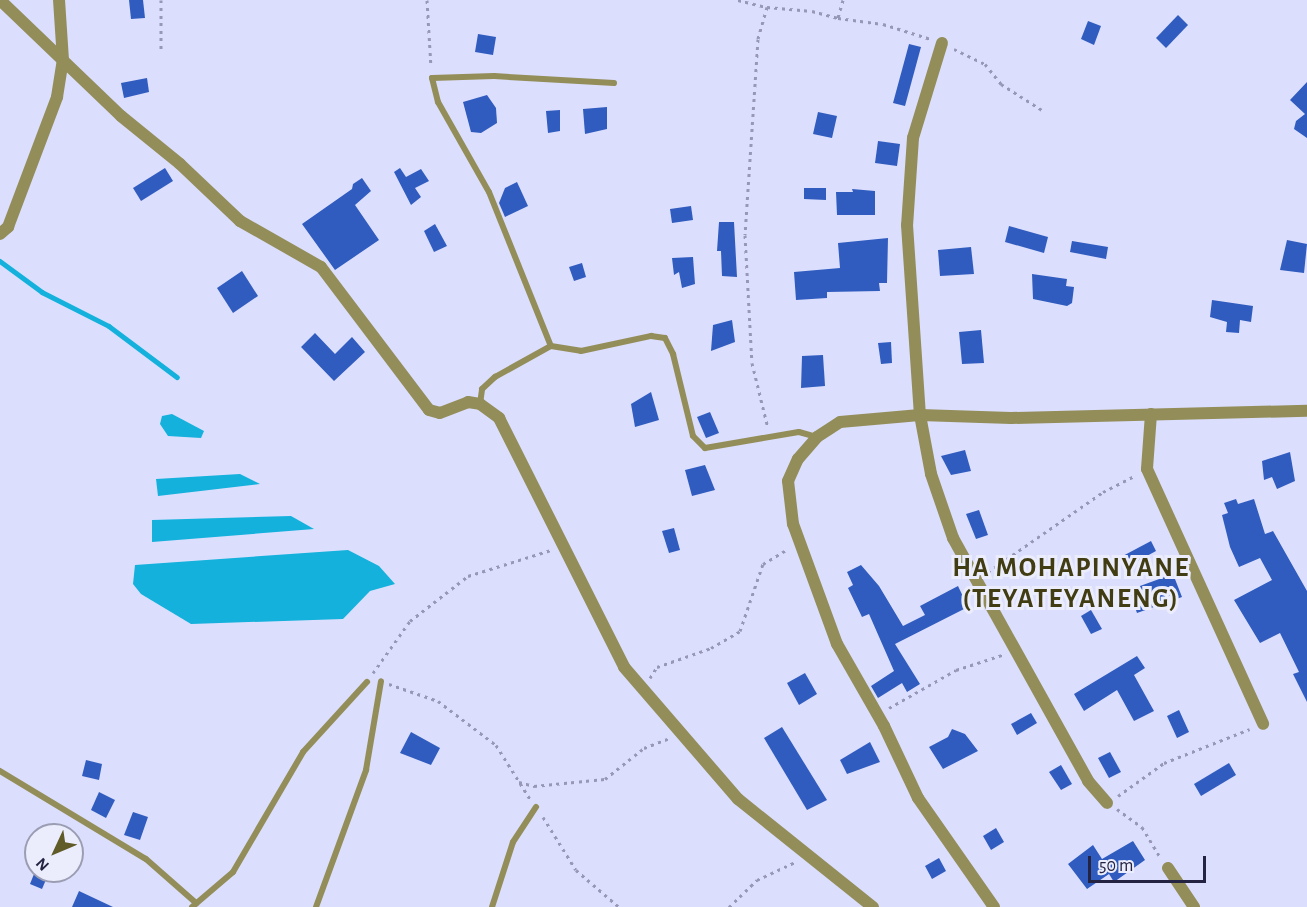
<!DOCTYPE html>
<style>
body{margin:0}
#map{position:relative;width:1307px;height:907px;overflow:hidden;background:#dcdefe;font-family:"Alegreya Sans",sans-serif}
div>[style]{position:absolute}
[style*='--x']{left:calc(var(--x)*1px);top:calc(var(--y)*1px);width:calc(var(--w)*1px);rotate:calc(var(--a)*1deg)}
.water>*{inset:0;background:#13b1db}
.stream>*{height:4.5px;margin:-2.25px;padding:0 2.25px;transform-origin:2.25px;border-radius:2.25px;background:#13b1db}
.building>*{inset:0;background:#2f5cbe}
.path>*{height:3px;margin-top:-1.5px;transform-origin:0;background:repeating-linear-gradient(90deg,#9798b8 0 3px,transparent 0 7.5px)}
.service>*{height:6px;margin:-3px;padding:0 3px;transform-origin:3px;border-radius:3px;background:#938e59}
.minor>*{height:12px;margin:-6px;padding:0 6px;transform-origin:6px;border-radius:6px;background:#938e59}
span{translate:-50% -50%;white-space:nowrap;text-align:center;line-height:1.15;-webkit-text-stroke:6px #ebedfd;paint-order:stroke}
.district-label{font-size:27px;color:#413c12;font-weight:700;letter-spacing:1.5px}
.north{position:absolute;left:24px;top:823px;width:60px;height:60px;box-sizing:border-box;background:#ebedfd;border:2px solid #9b9db2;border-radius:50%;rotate:226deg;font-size:16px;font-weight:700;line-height:24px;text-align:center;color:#242442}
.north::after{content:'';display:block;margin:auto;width:21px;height:27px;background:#615b28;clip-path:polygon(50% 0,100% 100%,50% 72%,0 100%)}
.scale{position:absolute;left:1088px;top:856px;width:118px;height:27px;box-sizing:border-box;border:3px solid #242442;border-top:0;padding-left:8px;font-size:18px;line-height:21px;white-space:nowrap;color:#242442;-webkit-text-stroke:4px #ebedfd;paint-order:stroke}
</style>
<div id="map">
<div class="water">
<i style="clip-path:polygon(172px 414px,204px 431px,201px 438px,168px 436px,160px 424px,162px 416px)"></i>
<i style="clip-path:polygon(240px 474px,260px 484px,158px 496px,156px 479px)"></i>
<i style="clip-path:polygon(291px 516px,314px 529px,152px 542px,152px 520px)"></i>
<i style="clip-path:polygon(348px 550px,379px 566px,395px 584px,370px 591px,343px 619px,191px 624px,141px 594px,133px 584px,135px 565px)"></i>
</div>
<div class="stream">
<i style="--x:0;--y:261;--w:52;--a:36.4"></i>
<i style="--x:42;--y:292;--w:75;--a:26.9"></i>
<i style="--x:109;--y:326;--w:85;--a:36.9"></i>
</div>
<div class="building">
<i style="clip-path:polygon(129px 0,143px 0,145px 18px,131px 19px)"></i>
<i style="clip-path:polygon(1178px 15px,1188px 25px,1166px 48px,1156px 38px)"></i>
<i style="clip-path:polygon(1088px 21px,1101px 26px,1094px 45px,1081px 39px)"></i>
<i style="clip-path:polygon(478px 34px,496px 37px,493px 55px,475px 52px)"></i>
<i style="clip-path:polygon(909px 44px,921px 47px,905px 106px,893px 103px)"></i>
<i style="clip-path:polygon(147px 78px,149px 92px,124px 98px,121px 83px)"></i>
<i style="clip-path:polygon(1307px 82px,1307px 138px,1294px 129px,1296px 121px,1305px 114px,1290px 100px)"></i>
<i style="clip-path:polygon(487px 95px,496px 108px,497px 123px,481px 133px,471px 132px,463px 102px)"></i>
<i style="clip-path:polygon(607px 107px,607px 129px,585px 134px,583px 109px)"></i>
<i style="clip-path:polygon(560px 110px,560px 131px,548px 133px,546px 111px)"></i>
<i style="clip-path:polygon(818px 112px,837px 116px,832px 138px,813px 134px)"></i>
<i style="clip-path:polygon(878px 141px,900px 144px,897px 166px,875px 163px)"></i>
<i style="clip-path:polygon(165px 168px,173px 181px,141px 201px,133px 188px)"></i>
<i style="clip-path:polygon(400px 168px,406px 177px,421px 169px,429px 181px,415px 188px,421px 197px,411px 205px,394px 172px)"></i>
<i style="clip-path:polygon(362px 178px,371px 191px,355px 205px,379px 240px,335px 270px,302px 224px,352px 189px,353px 184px)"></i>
<i style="clip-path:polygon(517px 182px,528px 206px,505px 217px,499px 203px,505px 188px)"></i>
<i style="clip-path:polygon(804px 188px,826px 188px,826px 200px,804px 199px)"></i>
<i style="clip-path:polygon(852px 189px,875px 191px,875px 215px,837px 215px,836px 192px,853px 192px)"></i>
<i style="clip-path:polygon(691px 206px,693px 220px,672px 223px,670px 209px)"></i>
<i style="clip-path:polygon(719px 222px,734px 222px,737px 277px,722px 276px,721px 251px,717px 251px)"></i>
<i style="clip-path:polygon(435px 224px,447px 246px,434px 252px,424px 231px)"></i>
<i style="clip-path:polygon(1009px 226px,1048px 237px,1044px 253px,1005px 242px)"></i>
<i style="clip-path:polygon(888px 238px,887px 283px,879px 283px,880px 291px,827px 292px,827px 298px,796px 300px,794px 272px,840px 268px,838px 243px)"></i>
<i style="clip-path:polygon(1287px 240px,1307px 244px,1304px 273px,1280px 270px)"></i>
<i style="clip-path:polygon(1072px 241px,1108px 247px,1106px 259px,1070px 252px)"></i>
<i style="clip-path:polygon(971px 247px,974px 274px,940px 276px,938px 250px)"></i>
<i style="clip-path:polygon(693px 257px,695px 284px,682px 288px,679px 272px,674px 275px,672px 258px)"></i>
<i style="clip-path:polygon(582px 263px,586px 277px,574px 281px,569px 267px)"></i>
<i style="clip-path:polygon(242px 271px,258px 296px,233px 313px,217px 288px)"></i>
<i style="clip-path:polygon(1032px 274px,1067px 279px,1066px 286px,1074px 287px,1072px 303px,1067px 306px,1033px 299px)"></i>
<i style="clip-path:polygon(1212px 300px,1253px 306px,1251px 322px,1240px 320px,1239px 333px,1226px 332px,1227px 322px,1210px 317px)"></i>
<i style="clip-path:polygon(732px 320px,735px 342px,711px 351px,713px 325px)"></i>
<i style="clip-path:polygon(981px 330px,984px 363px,962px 364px,959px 332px)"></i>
<i style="clip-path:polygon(315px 333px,335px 354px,352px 337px,365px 352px,334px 381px,301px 347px)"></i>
<i style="clip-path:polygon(891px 342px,892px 363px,881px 364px,878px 343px)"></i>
<i style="clip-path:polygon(823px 355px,825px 386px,801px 388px,802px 356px)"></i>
<i style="clip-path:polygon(651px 392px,659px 420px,635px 427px,631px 404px)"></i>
<i style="clip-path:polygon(710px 412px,719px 433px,706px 438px,697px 417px)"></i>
<i style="clip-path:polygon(965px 450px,971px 471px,951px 475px,941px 456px)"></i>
<i style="clip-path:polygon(1290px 452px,1295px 481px,1277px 489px,1272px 477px,1264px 480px,1262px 461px)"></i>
<i style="clip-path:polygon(705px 465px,715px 490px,692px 496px,685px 470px)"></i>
<i style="clip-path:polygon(1236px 499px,1238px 504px,1254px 499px,1265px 534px,1273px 531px,1307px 591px,1307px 702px,1293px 674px,1299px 672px,1280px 633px,1260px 643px,1234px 600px,1272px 580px,1260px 558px,1239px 567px,1230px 547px,1222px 515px,1228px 513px,1224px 503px)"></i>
<i style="clip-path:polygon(979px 510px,988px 535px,976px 539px,966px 514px)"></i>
<i style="clip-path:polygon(674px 528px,680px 550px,669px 553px,662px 531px)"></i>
<i style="clip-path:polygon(1151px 541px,1156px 551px,1125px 568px,1119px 558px)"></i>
<i style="clip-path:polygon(861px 565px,879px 586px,903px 626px,925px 615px,920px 606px,958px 586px,968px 607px,895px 644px,920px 684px,907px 692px,902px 683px,878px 698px,871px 686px,894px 671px,869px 614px,862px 617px,848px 588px,853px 585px,847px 572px)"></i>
<i style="clip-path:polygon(1173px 574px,1182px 597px,1137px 613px,1129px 590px)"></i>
<i style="clip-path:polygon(1091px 610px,1102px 629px,1091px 634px,1081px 616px)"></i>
<i style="clip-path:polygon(1137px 656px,1145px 668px,1134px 675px,1154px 711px,1134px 721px,1117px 690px,1084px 711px,1074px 694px)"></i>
<i style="clip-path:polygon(805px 673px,817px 694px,799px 705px,787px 683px)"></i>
<i style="clip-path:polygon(1179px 710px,1189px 732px,1177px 738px,1167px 716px)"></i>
<i style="clip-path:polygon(1031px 713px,1037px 723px,1017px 735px,1011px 724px)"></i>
<i style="clip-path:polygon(782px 727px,827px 800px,807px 810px,764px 738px)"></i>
<i style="clip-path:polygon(952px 729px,965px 734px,978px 751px,943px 769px,929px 747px,948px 737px)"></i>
<i style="clip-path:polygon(411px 732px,440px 748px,431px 765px,400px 753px)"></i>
<i style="clip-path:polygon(870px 742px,880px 762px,847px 774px,840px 760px)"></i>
<i style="clip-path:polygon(1110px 752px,1121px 772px,1109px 778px,1098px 758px)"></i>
<i style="clip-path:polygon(86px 760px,102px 764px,99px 780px,82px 776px)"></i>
<i style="clip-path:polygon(1229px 763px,1236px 775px,1201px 796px,1194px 784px)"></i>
<i style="clip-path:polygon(1061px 765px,1072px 784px,1061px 790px,1049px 772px)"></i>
<i style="clip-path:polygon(99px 792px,115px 800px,106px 818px,91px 810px)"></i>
<i style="clip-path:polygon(133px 812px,148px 817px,140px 840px,124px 835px)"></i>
<i style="clip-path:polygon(996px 828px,1004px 842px,991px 850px,983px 836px)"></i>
<i style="clip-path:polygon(1133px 841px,1145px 860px,1114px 882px,1109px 874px,1087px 889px,1068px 864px,1093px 845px,1102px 859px)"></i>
<i style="clip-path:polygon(939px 858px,946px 871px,932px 879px,925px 866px)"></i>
<i style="clip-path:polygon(36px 869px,48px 875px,42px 889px,30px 884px)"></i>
<i style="clip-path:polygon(79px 891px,113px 907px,72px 907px)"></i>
</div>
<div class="path">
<i style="--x:161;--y:0;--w:51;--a:90"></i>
<i style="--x:427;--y:0;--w:67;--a:86.6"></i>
<i style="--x:738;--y:0;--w:30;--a:14"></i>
<i style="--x:767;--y:7;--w:33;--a:106"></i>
<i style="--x:758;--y:39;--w:196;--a:93.8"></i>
<i style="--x:745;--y:235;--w:128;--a:86.9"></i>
<i style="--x:752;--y:363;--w:67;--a:76.2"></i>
<i style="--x:843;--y:0;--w:19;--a:106"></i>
<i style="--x:838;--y:18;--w:45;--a:7.6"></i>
<i style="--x:883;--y:24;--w:50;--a:17.4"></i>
<i style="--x:767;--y:7;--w:45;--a:5.1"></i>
<i style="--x:812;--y:11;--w:27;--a:15"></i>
<i style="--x:954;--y:49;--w:34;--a:26"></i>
<i style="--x:985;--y:64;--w:26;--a:51"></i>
<i style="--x:1001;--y:84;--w:49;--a:32.4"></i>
<i style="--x:988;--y:572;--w:140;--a:-34.8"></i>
<i style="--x:1103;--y:492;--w:36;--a:-27"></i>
<i style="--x:373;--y:673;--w:64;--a:-54.6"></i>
<i style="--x:410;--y:621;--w:73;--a:-37.8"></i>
<i style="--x:468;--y:576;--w:87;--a:-17.4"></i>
<i style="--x:650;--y:678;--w:13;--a:-58"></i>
<i style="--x:657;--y:667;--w:57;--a:-19.4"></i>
<i style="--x:711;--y:648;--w:34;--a:-30"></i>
<i style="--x:740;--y:631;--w:71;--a:-71.1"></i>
<i style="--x:763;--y:564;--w:29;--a:-31"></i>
<i style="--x:389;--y:684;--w:52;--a:19.1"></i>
<i style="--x:438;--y:701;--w:73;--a:37.2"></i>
<i style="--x:496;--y:745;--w:64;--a:57.8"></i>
<i style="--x:889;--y:708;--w:77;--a:-29.6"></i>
<i style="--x:956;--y:670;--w:52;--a:-18.1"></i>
<i style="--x:519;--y:782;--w:16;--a:15"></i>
<i style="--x:534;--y:786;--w:71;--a:-5.6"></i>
<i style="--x:605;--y:779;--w:50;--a:-38.5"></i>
<i style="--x:644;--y:748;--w:28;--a:-21"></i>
<i style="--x:1118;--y:796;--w:57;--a:-35.7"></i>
<i style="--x:1164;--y:763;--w:92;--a:-21.6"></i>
<i style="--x:1117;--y:809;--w:31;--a:36"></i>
<i style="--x:1142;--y:827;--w:35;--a:59"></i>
<i style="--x:543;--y:817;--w:62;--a:58.1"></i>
<i style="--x:576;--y:870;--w:57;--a:40.7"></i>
<i style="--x:729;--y:907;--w:39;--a:-44"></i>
<i style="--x:757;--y:880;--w:42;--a:-25.3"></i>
</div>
<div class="service">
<i style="--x:614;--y:83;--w:120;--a:-176.7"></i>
<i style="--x:494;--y:76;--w:62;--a:178.2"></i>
<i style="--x:432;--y:78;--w:25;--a:76"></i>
<i style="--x:438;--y:102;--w:103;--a:60.5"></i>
<i style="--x:489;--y:192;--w:166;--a:68.1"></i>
<i style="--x:551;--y:346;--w:30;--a:9"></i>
<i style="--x:581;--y:351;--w:72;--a:-12.1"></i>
<i style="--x:651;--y:336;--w:14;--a:8"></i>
<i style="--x:665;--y:338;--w:18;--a:63"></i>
<i style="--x:673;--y:354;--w:84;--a:76.3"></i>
<i style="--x:693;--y:436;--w:17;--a:45"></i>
<i style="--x:705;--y:448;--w:95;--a:-9.7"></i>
<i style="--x:799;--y:432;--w:18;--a:16"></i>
<i style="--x:480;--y:404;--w:15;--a:-82"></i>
<i style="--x:482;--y:389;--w:18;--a:-43"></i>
<i style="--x:495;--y:377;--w:64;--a:-29"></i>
<i style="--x:0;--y:771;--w:170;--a:31.1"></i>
<i style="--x:146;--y:859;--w:67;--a:41.3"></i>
<i style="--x:192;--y:907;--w:54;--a:-40.5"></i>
<i style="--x:233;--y:872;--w:139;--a:-59.7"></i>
<i style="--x:303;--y:752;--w:95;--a:-47.6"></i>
<i style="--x:316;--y:907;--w:146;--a:-69.9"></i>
<i style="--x:366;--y:770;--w:90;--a:-80.4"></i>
<i style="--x:492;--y:907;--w:68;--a:-72.1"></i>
<i style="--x:513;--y:842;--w:42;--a:-56.7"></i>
</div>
<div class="minor">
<i style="--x:0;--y:0;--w:168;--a:43.8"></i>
<i style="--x:121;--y:116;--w:76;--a:39.1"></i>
<i style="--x:180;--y:164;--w:83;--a:43.5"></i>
<i style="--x:240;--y:221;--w:93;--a:29.6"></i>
<i style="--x:321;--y:267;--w:179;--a:52.9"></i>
<i style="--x:429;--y:410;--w:11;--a:15"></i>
<i style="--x:440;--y:413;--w:30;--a:-21"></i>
<i style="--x:468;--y:402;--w:12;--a:9"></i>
<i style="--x:480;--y:404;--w:24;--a:36"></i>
<i style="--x:499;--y:418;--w:279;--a:63.3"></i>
<i style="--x:624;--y:667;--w:174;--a:49.2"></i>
<i style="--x:738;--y:799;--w:173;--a:38.7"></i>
<i style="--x:942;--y:43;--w:99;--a:107"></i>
<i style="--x:913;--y:138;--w:87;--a:93.9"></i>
<i style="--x:907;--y:225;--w:190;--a:86.1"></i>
<i style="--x:920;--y:415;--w:60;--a:79.4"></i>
<i style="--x:931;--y:474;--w:68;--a:71"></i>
<i style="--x:953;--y:538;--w:278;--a:60.9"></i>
<i style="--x:1088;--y:781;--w:29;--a:49"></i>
<i style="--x:0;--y:234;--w:11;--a:-41"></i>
<i style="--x:8;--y:227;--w:139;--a:-69.3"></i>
<i style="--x:57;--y:97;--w:37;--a:-81"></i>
<i style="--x:63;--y:60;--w:60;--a:-93.8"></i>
<i style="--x:1151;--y:414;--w:55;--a:94.2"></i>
<i style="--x:1147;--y:469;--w:280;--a:65.5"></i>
<i style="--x:1168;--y:868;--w:47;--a:56.3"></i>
<i style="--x:994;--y:907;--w:133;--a:-124.9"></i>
<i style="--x:918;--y:798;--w:80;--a:-115.3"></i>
<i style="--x:884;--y:726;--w:95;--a:-119.8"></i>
<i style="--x:837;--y:644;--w:128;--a:-110.1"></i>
<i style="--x:793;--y:524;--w:43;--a:-96.6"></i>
<i style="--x:788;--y:481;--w:24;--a:-66"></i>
<i style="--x:798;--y:459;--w:29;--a:-49"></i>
<i style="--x:817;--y:437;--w:27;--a:-33"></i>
<i style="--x:840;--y:422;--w:80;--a:-5"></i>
<i style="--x:920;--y:415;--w:91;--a:1.9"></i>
<i style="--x:1011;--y:418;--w:296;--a:-1.4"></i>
</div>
<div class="district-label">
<span style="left:1071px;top:583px">HA MOHAPINYANE<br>(TEYATEYANENG)</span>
</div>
<div class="north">N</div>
<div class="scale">50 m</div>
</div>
